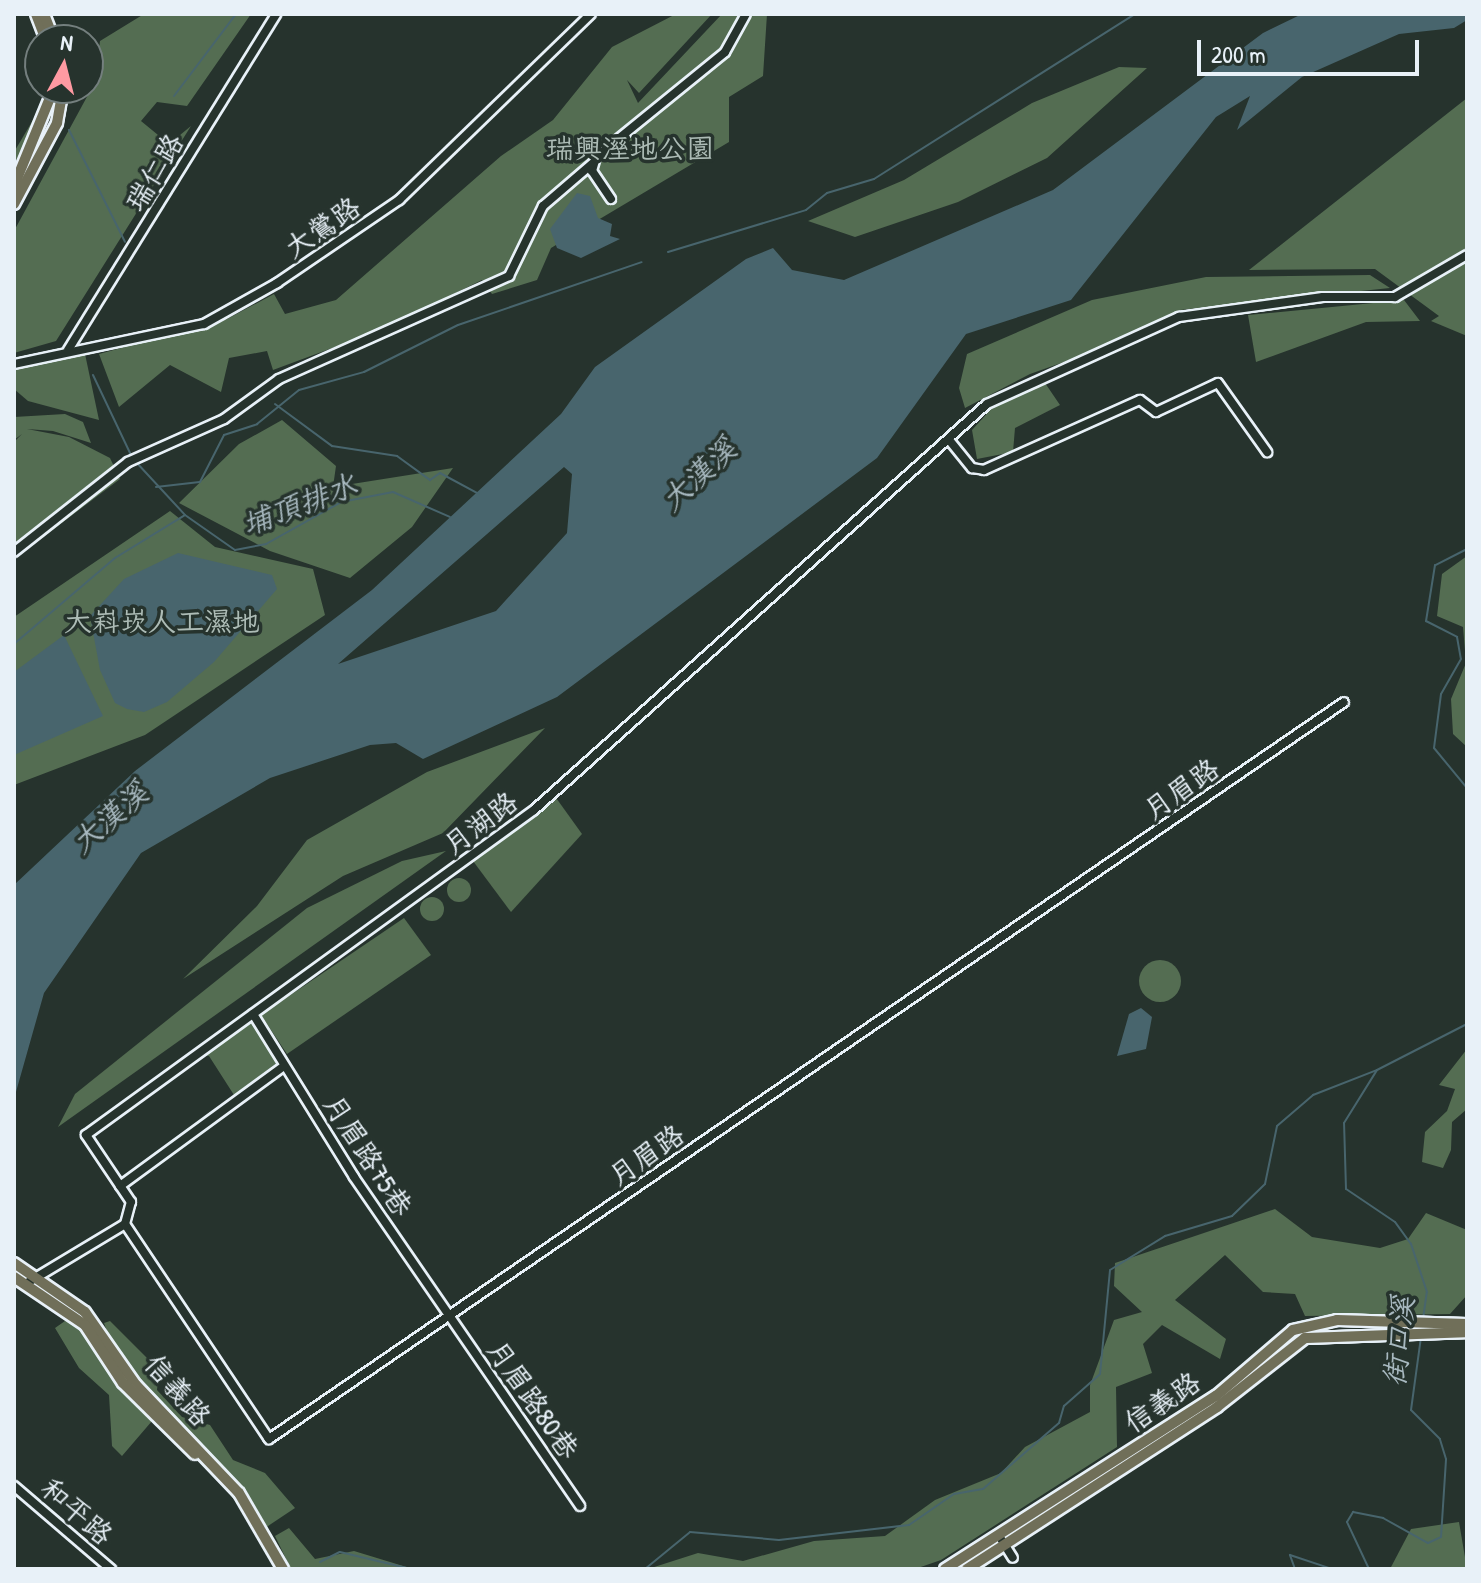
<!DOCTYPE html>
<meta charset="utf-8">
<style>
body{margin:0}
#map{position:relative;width:1481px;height:1583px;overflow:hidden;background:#26332d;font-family:"Patrick Hand","LXGW WenKai TC",sans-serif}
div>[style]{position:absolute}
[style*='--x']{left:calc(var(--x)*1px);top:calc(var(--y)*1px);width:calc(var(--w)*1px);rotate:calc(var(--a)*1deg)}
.green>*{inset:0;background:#546d52}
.round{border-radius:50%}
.water>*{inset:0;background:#48656d}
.stream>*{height:2px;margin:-1px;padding:0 1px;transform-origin:1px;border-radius:1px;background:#48656d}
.roads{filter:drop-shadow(2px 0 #e8f1f8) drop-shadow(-2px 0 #e8f1f8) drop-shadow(0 2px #e8f1f8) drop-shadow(0 -2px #e8f1f8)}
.minor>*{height:8px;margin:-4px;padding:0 4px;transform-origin:4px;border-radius:4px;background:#26332d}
.major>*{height:10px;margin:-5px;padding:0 5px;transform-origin:5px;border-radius:5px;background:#706f59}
span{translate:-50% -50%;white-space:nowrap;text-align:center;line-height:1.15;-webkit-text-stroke:7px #26332d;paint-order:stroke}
.park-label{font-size:28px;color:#adbcb6}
.street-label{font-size:28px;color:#e8f1f8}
.water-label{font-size:30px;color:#a8b9c0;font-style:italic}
.frame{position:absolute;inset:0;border:16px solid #e8f1f8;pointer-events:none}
.north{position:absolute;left:24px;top:24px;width:80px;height:80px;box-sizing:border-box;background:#26332d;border:2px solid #747f7e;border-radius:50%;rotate:7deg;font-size:22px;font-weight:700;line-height:32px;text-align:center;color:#e8f1f8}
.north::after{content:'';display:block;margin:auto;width:28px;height:36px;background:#ff9aa2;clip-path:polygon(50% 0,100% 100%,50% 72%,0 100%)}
.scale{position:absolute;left:1197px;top:40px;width:222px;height:36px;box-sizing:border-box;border:4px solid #e8f1f8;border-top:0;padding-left:10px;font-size:24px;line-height:28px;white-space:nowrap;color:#e8f1f8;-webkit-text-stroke:6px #26332d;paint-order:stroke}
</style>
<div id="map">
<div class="green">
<i style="clip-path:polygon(144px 14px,251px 14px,187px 106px,157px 102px,141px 121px,169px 144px,191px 126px,56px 341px,14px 353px,14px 231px,95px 82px,100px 41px)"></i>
<i style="clip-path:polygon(676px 14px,712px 14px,639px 93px,627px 80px,638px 103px,722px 14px,767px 14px,763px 76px,729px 97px,729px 142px,551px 248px,537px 280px,492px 294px,482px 280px,378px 331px,273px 370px,267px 351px,229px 358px,221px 392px,170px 365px,119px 407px,99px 354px,227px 319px,274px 294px,285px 314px,336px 300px,501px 156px,553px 120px,612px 47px)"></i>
<i style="clip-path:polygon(1119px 67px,1147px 68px,1047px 158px,958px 202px,855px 237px,808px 221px,904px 180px,1032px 103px)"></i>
<i style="clip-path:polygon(1467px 98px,1467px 336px,1431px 321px,1439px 316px,1375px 269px,1249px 270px)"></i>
<i style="clip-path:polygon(33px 120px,40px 123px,14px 172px,14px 152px)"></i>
<i style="clip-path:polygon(1370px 275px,1390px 288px,1180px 310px,1143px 334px,1030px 374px,965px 408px,959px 388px,967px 354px,1092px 300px,1206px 277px)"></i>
<i style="clip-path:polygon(1404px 300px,1420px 321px,1366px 322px,1256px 362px,1248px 315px)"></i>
<i style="clip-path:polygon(85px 354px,99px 420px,28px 401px,14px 389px,14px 370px)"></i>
<i style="clip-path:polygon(1045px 383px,1060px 405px,1015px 428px,1013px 452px,977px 459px,972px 430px,993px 407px)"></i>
<i style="clip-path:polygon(65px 414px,83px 422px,91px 443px,53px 431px,27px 429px,69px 437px,110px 458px,120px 479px,14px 559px,14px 442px,22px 434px,14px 440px,14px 417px)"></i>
<i style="clip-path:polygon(282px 420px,336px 466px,333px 487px,453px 468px,412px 527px,350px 578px,270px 551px,179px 503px,239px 444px)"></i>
<i style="clip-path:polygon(170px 511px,215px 547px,313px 569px,325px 615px,145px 735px,14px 785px,14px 617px)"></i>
<i style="clip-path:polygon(1467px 556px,1467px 747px,1453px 734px,1451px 699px,1466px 663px,1463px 627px,1437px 616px,1442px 574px)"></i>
<i style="clip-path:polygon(545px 728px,443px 833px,343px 876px,183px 979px,257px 906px,307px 840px,427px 772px)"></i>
<i style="clip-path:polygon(554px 795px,582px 834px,511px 912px,473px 861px)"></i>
<i style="clip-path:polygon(446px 851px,58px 1127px,75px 1094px,307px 908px,402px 861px)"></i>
<i class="round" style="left:447px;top:878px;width:24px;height:24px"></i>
<i class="round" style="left:420px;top:897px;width:24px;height:24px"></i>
<i style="clip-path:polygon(404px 918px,431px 955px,287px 1054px,261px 1015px)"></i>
<i class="round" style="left:1139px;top:960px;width:42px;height:42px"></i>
<i style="clip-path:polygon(253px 1015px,282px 1059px,234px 1095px,209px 1056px,199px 1054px)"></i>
<i style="clip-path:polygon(1467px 1049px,1467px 1109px,1452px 1122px,1451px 1150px,1443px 1168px,1422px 1162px,1425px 1132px,1447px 1111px,1455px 1089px,1439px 1085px)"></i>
<i style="clip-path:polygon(1275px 1209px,1312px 1237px,1380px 1248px,1408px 1239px,1426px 1213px,1467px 1230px,1467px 1295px,1450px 1314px,1305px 1316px,1295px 1294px,1263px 1292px,1225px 1255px,1175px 1300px,1226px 1339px,1220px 1359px,1162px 1325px,1143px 1344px,1152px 1373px,1116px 1387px,1117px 1447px,941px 1560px,915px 1569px,648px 1569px,698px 1553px,743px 1561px,814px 1541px,885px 1536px,935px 1500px,1001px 1473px,1025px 1447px,1090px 1412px,1090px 1385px,1114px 1320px,1142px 1312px,1114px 1286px,1115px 1263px)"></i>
<i style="clip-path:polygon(65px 1321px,75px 1323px,152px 1421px,122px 1456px,112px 1446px,109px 1395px,79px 1368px,55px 1328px)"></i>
<i style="clip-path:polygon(110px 1321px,159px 1370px,157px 1390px,182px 1417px,210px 1425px,233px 1460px,265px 1473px,295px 1508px,265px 1528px,138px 1381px,109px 1337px,104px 1323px)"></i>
<i style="clip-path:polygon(1459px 1522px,1467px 1569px,1390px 1569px,1411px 1529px)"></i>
<i style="clip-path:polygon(289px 1528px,315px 1559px,354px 1551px,413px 1569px,291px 1569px,275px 1536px)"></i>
</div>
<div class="water">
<i style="clip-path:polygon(evenodd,1302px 14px,1467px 14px,1467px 20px,1454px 28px,1399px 34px,1302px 77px,1237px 130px,1250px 96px,1216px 117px,1071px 300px,966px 334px,877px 458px,557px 697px,423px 759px,396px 743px,370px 745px,270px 778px,141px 853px,44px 993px,14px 1099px,14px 885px,135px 771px,372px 590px,561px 414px,595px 367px,746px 259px,773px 248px,792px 270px,844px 280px,1053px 190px,1263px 33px,1302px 14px,564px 467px,572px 474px,567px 533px,496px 611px,338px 664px,564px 467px)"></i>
<i style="clip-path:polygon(577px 193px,590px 196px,598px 218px,612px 224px,610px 236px,620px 239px,581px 258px,557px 248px,550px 229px)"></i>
<i style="clip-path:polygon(178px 553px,272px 575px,277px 589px,214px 662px,167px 702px,144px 712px,127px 709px,115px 703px,100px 670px,90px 616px,124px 579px)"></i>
<i style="clip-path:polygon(64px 635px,103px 716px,14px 755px,14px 672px)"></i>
<i style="clip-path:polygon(1141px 1008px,1152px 1017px,1146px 1049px,1117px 1056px,1129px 1014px)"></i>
</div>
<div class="stream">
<i style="--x:174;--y:96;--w:103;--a:-52.9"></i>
<i style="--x:69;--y:130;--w:125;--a:63.4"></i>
<i style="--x:668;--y:252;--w:144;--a:-16.9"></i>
<i style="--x:806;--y:210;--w:27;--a:-39"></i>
<i style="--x:827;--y:193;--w:49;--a:-16.6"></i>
<i style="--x:874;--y:179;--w:309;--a:-32.3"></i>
<i style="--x:93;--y:375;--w:91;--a:64.6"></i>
<i style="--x:275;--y:404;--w:71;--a:36.4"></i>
<i style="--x:332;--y:446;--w:66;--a:8.7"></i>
<i style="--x:397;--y:456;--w:41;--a:36"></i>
<i style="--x:430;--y:480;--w:12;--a:-35"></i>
<i style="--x:440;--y:473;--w:44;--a:28.3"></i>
<i style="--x:136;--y:462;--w:72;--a:47.2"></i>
<i style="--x:185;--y:515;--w:61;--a:35"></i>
<i style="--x:235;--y:550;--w:32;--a:-11"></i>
<i style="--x:266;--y:544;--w:86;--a:-29.2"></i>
<i style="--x:341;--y:502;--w:53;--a:-10.9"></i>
<i style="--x:393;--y:492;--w:62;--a:23.7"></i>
<i style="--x:156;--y:487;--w:44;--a:-6.5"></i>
<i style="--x:200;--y:482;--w:53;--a:-62.9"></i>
<i style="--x:224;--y:435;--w:35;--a:-18"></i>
<i style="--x:257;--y:424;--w:54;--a:-39"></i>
<i style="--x:299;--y:390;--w:67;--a:-15.5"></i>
<i style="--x:364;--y:372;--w:105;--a:-26.6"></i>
<i style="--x:458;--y:325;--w:194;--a:-18.9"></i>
<i style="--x:1467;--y:549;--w:36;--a:153"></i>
<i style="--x:1435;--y:565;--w:57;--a:99.1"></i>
<i style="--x:1426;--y:621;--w:35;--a:27"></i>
<i style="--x:1457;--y:637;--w:22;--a:80"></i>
<i style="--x:1461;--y:659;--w:40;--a:119.7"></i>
<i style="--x:1441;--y:694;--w:54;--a:97.4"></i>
<i style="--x:1434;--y:748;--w:52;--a:50.5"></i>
<i style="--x:14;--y:644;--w:133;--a:-40.4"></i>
<i style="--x:115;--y:558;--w:82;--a:-31.6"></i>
<i style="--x:1423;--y:1319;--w:27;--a:-82"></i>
<i style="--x:1427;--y:1292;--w:51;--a:-108.4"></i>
<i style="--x:1411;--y:1244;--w:27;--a:-126"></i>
<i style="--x:1395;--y:1222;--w:59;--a:-146"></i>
<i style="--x:1346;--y:1189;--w:66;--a:-91.7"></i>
<i style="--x:1344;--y:1123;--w:62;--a:-58.1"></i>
<i style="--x:1377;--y:1070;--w:101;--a:-27.1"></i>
<i style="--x:320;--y:1562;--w:22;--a:-27"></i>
<i style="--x:340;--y:1552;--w:73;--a:13.5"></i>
<i style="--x:645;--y:1569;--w:58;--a:-39.4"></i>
<i style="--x:690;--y:1532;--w:89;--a:5.1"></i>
<i style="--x:779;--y:1540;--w:131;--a:-6.6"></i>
<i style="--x:909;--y:1525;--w:55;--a:-34.6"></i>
<i style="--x:954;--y:1494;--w:29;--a:-10"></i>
<i style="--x:983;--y:1489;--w:101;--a:-41"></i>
<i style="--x:1059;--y:1423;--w:18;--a:-74"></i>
<i style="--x:1064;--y:1406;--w:48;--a:-41.6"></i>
<i style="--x:1100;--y:1374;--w:104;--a:-84.5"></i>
<i style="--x:1110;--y:1270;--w:65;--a:-31.7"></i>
<i style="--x:1165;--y:1236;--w:70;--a:-16.6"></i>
<i style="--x:1232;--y:1216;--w:46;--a:-44.1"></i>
<i style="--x:1265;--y:1184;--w:59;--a:-78.3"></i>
<i style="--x:1277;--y:1126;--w:48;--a:-40.7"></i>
<i style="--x:1313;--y:1095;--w:69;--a:-21.3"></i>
<i style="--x:1295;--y:1569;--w:15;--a:-110"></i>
<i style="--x:1290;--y:1555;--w:44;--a:18.4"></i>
<i style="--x:1369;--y:1569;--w:52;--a:-115.1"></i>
<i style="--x:1347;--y:1522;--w:12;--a:-59"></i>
<i style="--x:1353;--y:1512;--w:31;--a:11"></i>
<i style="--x:1383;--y:1518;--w:51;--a:29.1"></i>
<i style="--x:1428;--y:1543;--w:14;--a:-25"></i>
<i style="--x:1441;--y:1537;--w:78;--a:-86.3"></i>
<i style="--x:1446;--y:1459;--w:21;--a:-107"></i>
<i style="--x:1440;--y:1439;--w:41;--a:-135"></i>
<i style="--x:1411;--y:1410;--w:74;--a:-82.2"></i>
</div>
<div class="roads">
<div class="minor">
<i style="--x:611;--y:199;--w:34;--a:-124"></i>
<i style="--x:592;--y:171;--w:15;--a:-74"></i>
<i style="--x:596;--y:157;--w:166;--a:-39.1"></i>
<i style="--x:725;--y:52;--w:43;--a:-61.1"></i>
<i style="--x:68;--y:350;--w:395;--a:-58.2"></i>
<i style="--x:14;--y:364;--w:194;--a:-11.9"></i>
<i style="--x:204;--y:324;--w:84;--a:-29.3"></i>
<i style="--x:277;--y:283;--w:148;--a:-34.2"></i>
<i style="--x:399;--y:200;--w:267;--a:-44.1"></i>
<i style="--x:950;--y:441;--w:35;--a:51"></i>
<i style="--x:972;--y:468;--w:12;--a:9"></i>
<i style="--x:984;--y:470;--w:171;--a:-24.2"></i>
<i style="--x:1140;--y:400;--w:20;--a:37"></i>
<i style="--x:1156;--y:412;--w:68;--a:-25.1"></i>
<i style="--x:1218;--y:383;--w:85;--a:54.6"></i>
<i style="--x:14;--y:552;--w:145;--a:-38.3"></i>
<i style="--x:128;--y:462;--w:105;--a:-24.1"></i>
<i style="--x:224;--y:419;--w:68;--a:-36"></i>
<i style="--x:279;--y:379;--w:252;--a:-24.1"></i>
<i style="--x:509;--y:276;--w:78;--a:-64.1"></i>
<i style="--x:543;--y:206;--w:66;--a:-40.7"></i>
<i style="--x:253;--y:1014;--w:192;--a:58.2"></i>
<i style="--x:354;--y:1177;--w:399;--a:55.5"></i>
<i style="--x:120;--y:1186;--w:203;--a:-36.2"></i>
<i style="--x:125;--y:1224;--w:23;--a:-75"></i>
<i style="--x:131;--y:1202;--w:81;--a:-123.9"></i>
<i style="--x:86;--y:1135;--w:553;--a:-35.96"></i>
<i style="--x:534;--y:810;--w:608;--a:-41.87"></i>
<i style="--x:987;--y:404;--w:211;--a:-24.4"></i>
<i style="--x:1179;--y:317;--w:145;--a:-7.9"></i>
<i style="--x:1323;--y:297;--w:72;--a:0"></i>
<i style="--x:1395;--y:297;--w:83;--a:-30.3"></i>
<i style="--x:27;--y:1283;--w:114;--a:-31"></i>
<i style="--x:125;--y:1224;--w:259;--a:56.2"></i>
<i style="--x:269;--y:1439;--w:1303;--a:-34.43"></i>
<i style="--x:14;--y:1486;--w:128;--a:40.6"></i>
<i style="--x:1001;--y:1539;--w:22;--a:58"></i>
</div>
<div class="major">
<i style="--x:36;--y:14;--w:28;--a:69"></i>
<i style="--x:44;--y:14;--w:28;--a:69"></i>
<i style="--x:14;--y:186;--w:106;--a:-67.8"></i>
<i style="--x:14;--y:204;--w:92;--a:-62"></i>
<i style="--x:57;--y:123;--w:36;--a:-80"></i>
<i style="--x:14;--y:1263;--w:86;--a:34.6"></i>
<i style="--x:85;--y:1312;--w:89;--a:55.1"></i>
<i style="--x:136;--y:1385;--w:149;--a:46.4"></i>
<i style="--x:239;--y:1493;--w:88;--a:59.9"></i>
<i style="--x:14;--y:1277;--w:86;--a:34.1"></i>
<i style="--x:85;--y:1325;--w:69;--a:56.8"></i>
<i style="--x:123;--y:1383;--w:101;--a:44.6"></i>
<i style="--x:945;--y:1569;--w:322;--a:-32.6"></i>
<i style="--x:1216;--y:1396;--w:101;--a:-40.6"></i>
<i style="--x:1293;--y:1330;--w:45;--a:-12.8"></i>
<i style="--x:1337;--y:1320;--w:130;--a:1.8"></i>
<i style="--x:967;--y:1569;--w:298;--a:-32.9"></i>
<i style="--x:1217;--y:1407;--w:112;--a:-38.1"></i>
<i style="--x:1305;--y:1338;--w:162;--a:-2.1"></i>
</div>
</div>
<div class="park-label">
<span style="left:630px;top:148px">瑞興溼地公園</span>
<span style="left:162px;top:621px">大嵙崁人工濕地</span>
</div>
<div class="street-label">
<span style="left:154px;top:172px;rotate:-59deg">瑞仁路</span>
<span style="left:322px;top:227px;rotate:-34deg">大鶯路</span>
<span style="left:1181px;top:789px;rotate:-35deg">月眉路</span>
<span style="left:480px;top:823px;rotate:-37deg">月湖路</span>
<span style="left:368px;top:1155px;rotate:57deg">月眉路75巷</span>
<span style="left:646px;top:1155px;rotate:-35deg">月眉路</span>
<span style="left:178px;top:1390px;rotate:49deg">信義路</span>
<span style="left:533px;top:1399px;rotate:55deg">月眉路80巷</span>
<span style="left:1162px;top:1402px;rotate:-34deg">信義路</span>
<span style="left:77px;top:1511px;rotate:41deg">和平路</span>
</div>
<div class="water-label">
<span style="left:698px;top:474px;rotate:-43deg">大漢溪</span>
<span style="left:299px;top:504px;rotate:-21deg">埔頂排水</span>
<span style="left:109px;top:817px;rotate:-41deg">大漢溪</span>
<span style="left:1398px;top:1341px;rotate:-84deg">街口溪</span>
</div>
<div class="frame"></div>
<div class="north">N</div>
<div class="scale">200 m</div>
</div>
